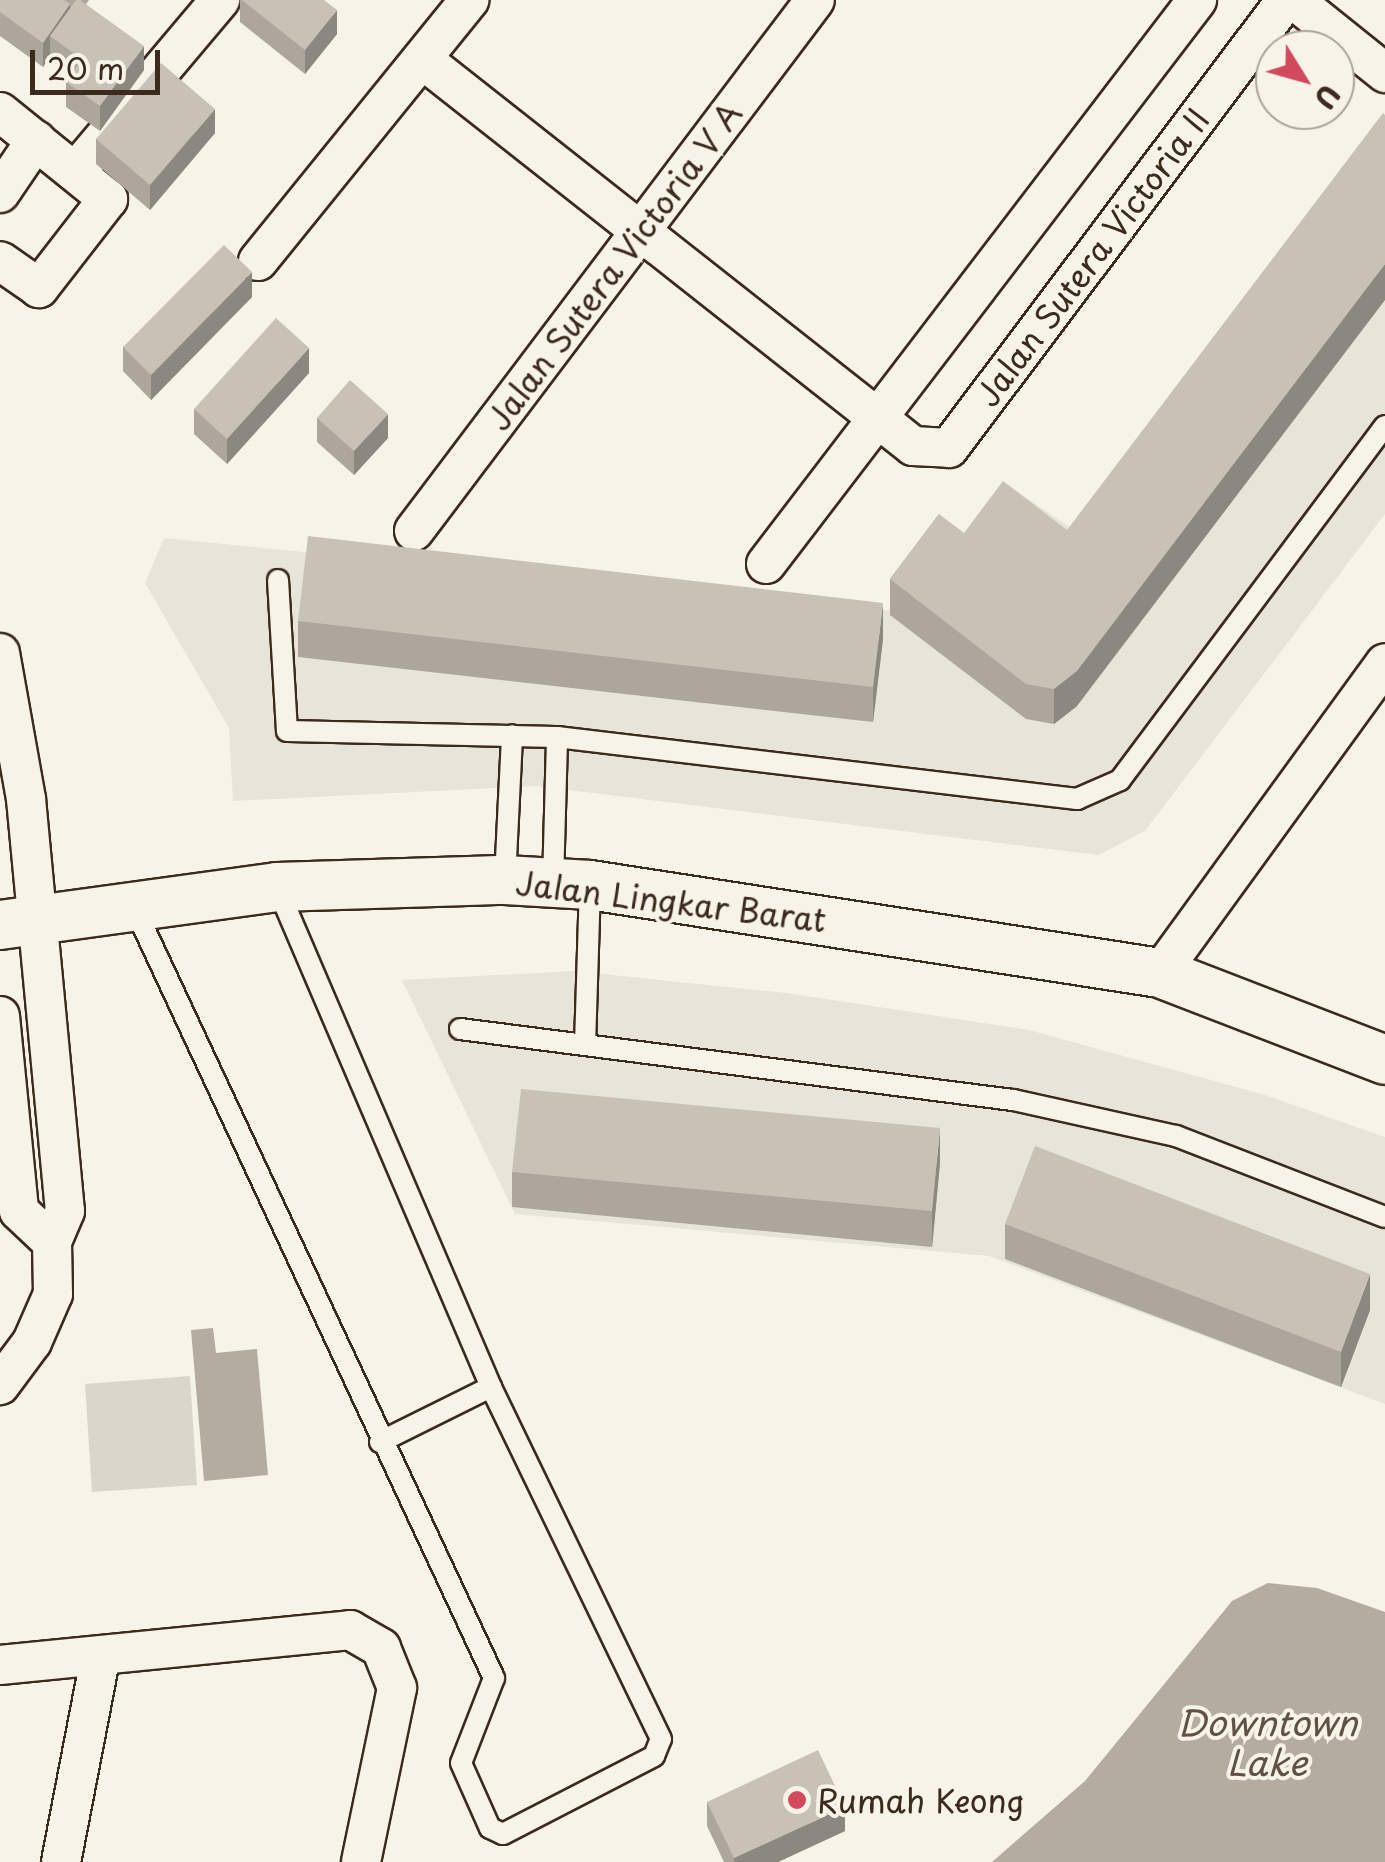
<!DOCTYPE html>
<style>
body{margin:0}
#map{position:relative;width:1385px;height:1862px;overflow:hidden;background:#f7f3e8;font-family:"Playpen Sans",sans-serif}
div>[style]{position:absolute}
[style*='--x']{left:calc(var(--x)*1px);top:calc(var(--y)*1px);width:calc(var(--w)*1px);rotate:calc(var(--a)*1deg)}
.built>*{inset:0;background:#e9e4d9}
.green>*{inset:0;background:#dbd6cb}
.water>*{inset:0;background:#b4aca0}
.roads{filter:drop-shadow(2px 0 #3b2a1e) drop-shadow(-2px 0 #3b2a1e) drop-shadow(0 2px #3b2a1e) drop-shadow(0 -2px #3b2a1e)}
.service>*{height:20px;margin:-10px;padding:0 10px;transform-origin:10px;border-radius:10px;background:#f7f3e8}
.minor>*{height:38px;margin:-19px;padding:0 19px;transform-origin:19px;border-radius:19px;background:#f7f3e8}
.tertiary>*{height:48px;margin:-24px;padding:0 24px;transform-origin:24px;border-radius:24px;background:#f7f3e8}
.wall>*{inset:0;background:#aca69d}
.shaded-wall>*{inset:0;background:#8c877f}
.building>*{inset:0;background:#c8c1b6}
.dots>*{width:28px;height:28px;translate:-50% -50%;box-sizing:border-box;border:5px solid #f7f3e8;border-radius:50%}
span{translate:-50% -50%;white-space:nowrap;text-align:center;line-height:1.15;-webkit-text-stroke:8px #f7f3e8;paint-order:stroke}
.street-label{font-size:32px;color:#3b2a1e}
.poi-label{font-size:32px;color:#3b2a1e}
.left{translate:0 -50%;text-align:left}
.water-label{font-size:35px;color:#5f5145;font-style:italic}
.north{position:absolute;left:1255px;top:30px;width:100px;height:100px;box-sizing:border-box;background:#f7f3e8;border:2px solid #aca397;border-radius:50%;rotate:127deg;font-size:28px;font-weight:700;line-height:40px;text-align:center;color:#3b2a1e}
.north::after{content:'';display:block;margin:auto;width:35px;height:45px;background:#d1495b;clip-path:polygon(50% 0,100% 100%,50% 72%,0 100%)}
.scale{position:absolute;left:30px;top:50px;width:130px;height:45px;box-sizing:border-box;border:5px solid #3b2a1e;border-top:0;padding-left:12px;font-size:30px;line-height:35px;white-space:nowrap;color:#3b2a1e;-webkit-text-stroke:8px #f7f3e8;paint-order:stroke}
</style>
<div id="map">
<div class="built">
<i style="clip-path:polygon(1385px 147px,1385px 514px,1145px 831px,1098px 855px,536px 786px,233px 801px,229px 728px,145px 583px,164px 538px,926px 614px,927px 598px,1011px 487px,1094px 544px)"></i>
<i style="clip-path:polygon(573px 971px,787px 993px,1029px 1030px,1265px 1095px,1385px 1137px,1385px 1404px,989px 1256px,515px 1214px,402px 980px)"></i>
</div>
<div class="green">
<i style="clip-path:polygon(190px 1376px,197px 1485px,92px 1492px,85px 1384px)"></i>
</div>
<div class="water">
<i style="clip-path:polygon(213px 1328px,216px 1353px,257px 1349px,268px 1475px,204px 1481px,191px 1330px)"></i>
<i style="clip-path:polygon(1268px 1583px,1317px 1588px,1385px 1612px,1385px 1862px,992px 1862px,1085px 1781px,1232px 1601px)"></i>
</div>
<div class="roads">
<div class="service">
<i style="--x:278;--y:580;--w:151;--a:86.6"></i>
<i style="--x:287;--y:731;--w:270;--a:1.3"></i>
<i style="--x:557;--y:737;--w:524;--a:6.8"></i>
<i style="--x:1077;--y:799;--w:47;--a:-23.8"></i>
<i style="--x:1120;--y:780;--w:442;--a:-53.2"></i>
<i style="--x:505;--y:880;--w:145;--a:-87.2"></i>
<i style="--x:553;--y:883;--w:146;--a:-88.4"></i>
<i style="--x:134;--y:907;--w:851;--a:64.97"></i>
<i style="--x:494;--y:1678;--w:91;--a:111.2"></i>
<i style="--x:461;--y:1763;--w:71;--a:66"></i>
<i style="--x:490;--y:1828;--w:14;--a:25"></i>
<i style="--x:503;--y:1834;--w:170;--a:-27.3"></i>
<i style="--x:654;--y:1756;--w:18;--a:-68"></i>
<i style="--x:661;--y:1739;--w:391;--a:-115.8"></i>
<i style="--x:491;--y:1387;--w:544;--a:-113.17"></i>
<i style="--x:460;--y:1029;--w:558;--a:7.32"></i>
<i style="--x:1013;--y:1100;--w:167;--a:12.5"></i>
<i style="--x:1176;--y:1136;--w:224;--a:21.2"></i>
<i style="--x:585;--y:1045;--w:160;--a:-88.2"></i>
<i style="--x:380;--y:1442;--w:124;--a:-26.4"></i>
</div>
<div class="minor">
<i style="--x:1294;--y:0;--w:117;--a:38.7"></i>
<i style="--x:422;--y:59;--w:625;--a:38.24"></i>
<i style="--x:913;--y:446;--w:36;--a:3"></i>
<i style="--x:949;--y:448;--w:561;--a:-53.05"></i>
<i style="--x:0;--y:112;--w:139;--a:38.9"></i>
<i style="--x:108;--y:199;--w:113;--a:127.8"></i>
<i style="--x:39;--y:288;--w:47;--a:-145.3"></i>
<i style="--x:76;--y:171;--w:224;--a:-49.9"></i>
<i style="--x:0;--y:193;--w:64;--a:-55.8"></i>
<i style="--x:258;--y:261;--w:336;--a:-51"></i>
<i style="--x:414;--y:531;--w:665;--a:-52.94"></i>
<i style="--x:766;--y:564;--w:710;--a:-52.61"></i>
<i style="--x:0;--y:653;--w:148;--a:79.9"></i>
<i style="--x:26;--y:799;--w:414;--a:84.6"></i>
<i style="--x:65;--y:1211;--w:34;--a:113"></i>
<i style="--x:52;--y:1242;--w:52;--a:88.9"></i>
<i style="--x:53;--y:1294;--w:52;--a:113.6"></i>
<i style="--x:32;--y:1342;--w:54;--a:126.7"></i>
<i style="--x:1160;--y:973;--w:383;--a:-54"></i>
<i style="--x:0;--y:1016;--w:196;--a:84.4"></i>
<i style="--x:19;--y:1211;--w:45;--a:43.2"></i>
<i style="--x:0;--y:1665;--w:352;--a:-5.7"></i>
<i style="--x:350;--y:1630;--w:36;--a:30"></i>
<i style="--x:381;--y:1648;--w:43;--a:68.2"></i>
<i style="--x:397;--y:1688;--w:178;--a:101.7"></i>
<i style="--x:61;--y:1862;--w:206;--a:-79.1"></i>
</div>
<div class="tertiary">
<i style="--x:0;--y:925;--w:280;--a:-7.8"></i>
<i style="--x:277;--y:887;--w:228;--a:-1.8"></i>
<i style="--x:505;--y:880;--w:85;--a:3.4"></i>
<i style="--x:590;--y:885;--w:577;--a:8.78"></i>
<i style="--x:1160;--y:973;--w:241;--a:21.1"></i>
</div>
</div>
<div class="wall">
<i style="clip-path:polygon(0 0,89px 0,86px 4px,144px 70px,100px 131px,66px 107px,66px 82px,71px 75px,50px 60px,50px 56px,43px 67px,0 36px)"></i>
<i style="clip-path:polygon(240px 0,324px 0,337px 34px,305px 74px,240px 22px)"></i>
<i style="clip-path:polygon(215px 133px,150px 210px,96px 164px,96px 139px)"></i>
<i style="clip-path:polygon(252px 297px,151px 400px,123px 371px,123px 347px)"></i>
<i style="clip-path:polygon(309px 373px,227px 464px,194px 434px,194px 409px)"></i>
<i style="clip-path:polygon(317px 418px,388px 438px,354px 475px,317px 442px)"></i>
<i style="clip-path:polygon(939px 514px,1077px 706px,1054px 724px,1026px 719px,890px 615px,890px 579px)"></i>
<i style="clip-path:polygon(298px 621px,883px 639px,873px 722px,298px 657px)"></i>
<i style="clip-path:polygon(940px 1163px,932px 1247px,512px 1207px,512px 1172px)"></i>
<i style="clip-path:polygon(1005px 1224px,1370px 1310px,1341px 1387px,1005px 1259px)"></i>
<i style="clip-path:polygon(707px 1802px,845px 1831px,778px 1862px,724px 1862px,707px 1826px)"></i>
</div>
<div class="shaded-wall">
<i style="clip-path:polygon(70px 4px,70px 28px,50px 36px,50px 56px,43px 67px,43px 43px)"></i>
<i style="clip-path:polygon(337px 10px,337px 34px,305px 74px,305px 50px)"></i>
<i style="clip-path:polygon(144px 46px,144px 70px,100px 131px,100px 106px)"></i>
<i style="clip-path:polygon(215px 109px,215px 133px,150px 210px,150px 185px)"></i>
<i style="clip-path:polygon(1385px 264px,1385px 300px,1077px 706px,1054px 724px,1054px 689px)"></i>
<i style="clip-path:polygon(252px 272px,252px 297px,151px 400px,151px 375px)"></i>
<i style="clip-path:polygon(309px 348px,309px 373px,227px 464px,227px 439px)"></i>
<i style="clip-path:polygon(388px 414px,388px 438px,354px 475px,354px 451px)"></i>
<i style="clip-path:polygon(883px 603px,883px 639px,873px 722px,873px 687px)"></i>
<i style="clip-path:polygon(940px 1128px,940px 1163px,932px 1247px,932px 1211px)"></i>
<i style="clip-path:polygon(1370px 1274px,1370px 1310px,1341px 1387px,1341px 1352px)"></i>
<i style="clip-path:polygon(845px 1807px,845px 1831px,778px 1862px,734px 1862px,734px 1858px)"></i>
</div>
<div class="building">
<i style="clip-path:polygon(0 0,64px 0,70px 4px,43px 43px,0 12px)"></i>
<i style="clip-path:polygon(76px 0,80px 0,144px 46px,100px 106px,66px 82px,82px 59px,50px 36px)"></i>
<i style="clip-path:polygon(242px 0,324px 0,337px 10px,305px 50px)"></i>
<i style="clip-path:polygon(161px 63px,215px 109px,150px 185px,96px 139px)"></i>
<i style="clip-path:polygon(1383px 113px,1385px 115px,1385px 264px,1077px 671px,1054px 689px,1026px 684px,890px 579px,939px 514px,964px 533px,1003px 481px,1067px 530px)"></i>
<i style="clip-path:polygon(224px 245px,252px 272px,151px 375px,123px 347px)"></i>
<i style="clip-path:polygon(276px 318px,309px 348px,227px 439px,194px 409px)"></i>
<i style="clip-path:polygon(350px 380px,388px 414px,354px 451px,317px 418px)"></i>
<i style="clip-path:polygon(308px 536px,883px 603px,873px 687px,298px 621px)"></i>
<i style="clip-path:polygon(521px 1089px,940px 1128px,932px 1211px,512px 1172px)"></i>
<i style="clip-path:polygon(1035px 1146px,1370px 1274px,1341px 1352px,1005px 1224px)"></i>
<i style="clip-path:polygon(818px 1750px,845px 1807px,734px 1858px,707px 1802px)"></i>
</div>
<div class="dots">
<i style="left:797px;top:1800px;background:#d1495b"></i>
</div>
<div class="street-label">
<span style="left:1092px;top:257px;rotate:-53deg">Jalan Sutera Victoria II</span>
<span style="left:614px;top:266px;rotate:-53deg">Jalan Sutera Victoria V A</span>
<span style="left:671px;top:901px;rotate:7deg">Jalan Lingkar Barat</span>
</div>
<div class="poi-label">
<span class="left" style="left:817px;top:1800px">Rumah Keong</span>
</div>
<div class="water-label">
<span style="left:1267px;top:1742px">Downtown<br>Lake</span>
</div>
<div class="north">U</div>
<div class="scale">20 m</div>
</div>
